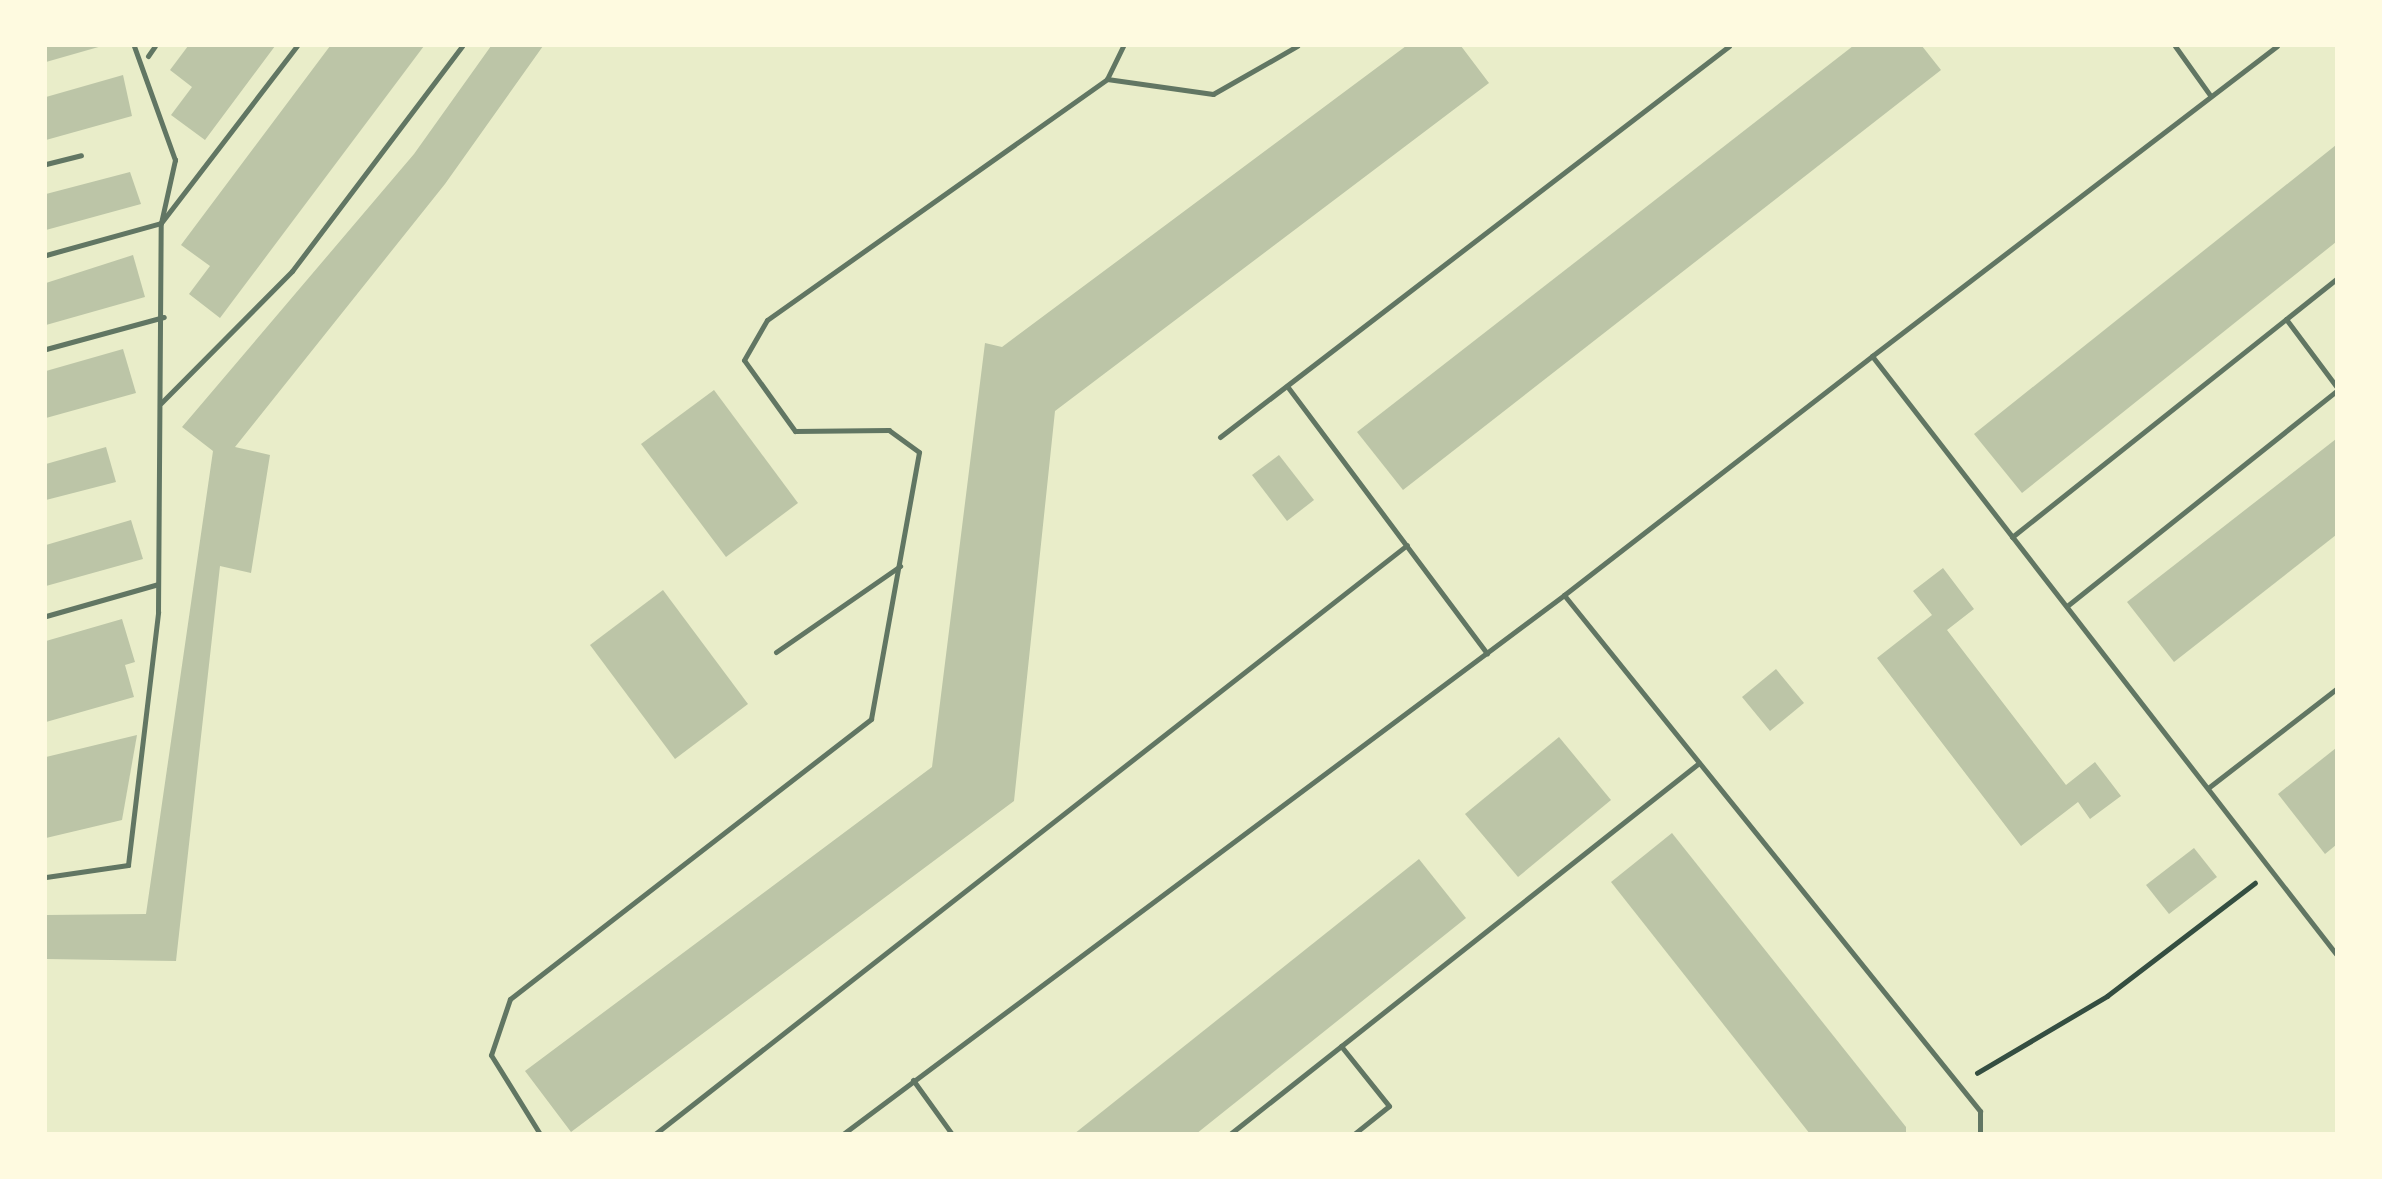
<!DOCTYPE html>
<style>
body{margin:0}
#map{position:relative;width:2382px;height:1179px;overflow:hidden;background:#e9edc9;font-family:"Fira Sans Condensed",sans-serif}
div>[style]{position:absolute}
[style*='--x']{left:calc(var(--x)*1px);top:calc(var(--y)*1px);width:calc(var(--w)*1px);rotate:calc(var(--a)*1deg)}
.building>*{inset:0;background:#bcc5a7}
.path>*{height:4.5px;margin:-2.25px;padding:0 2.25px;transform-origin:2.25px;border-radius:2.25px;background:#344e41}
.service>*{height:5px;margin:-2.5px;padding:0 2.5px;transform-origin:2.5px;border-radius:2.5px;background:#617663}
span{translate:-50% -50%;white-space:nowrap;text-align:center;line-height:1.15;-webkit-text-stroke:5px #fefae0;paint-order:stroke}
.frame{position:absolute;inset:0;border:47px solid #fefae0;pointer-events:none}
</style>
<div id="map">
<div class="building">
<i style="clip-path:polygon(46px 46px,102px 46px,46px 62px)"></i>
<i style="clip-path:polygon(188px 46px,275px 46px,205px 140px,171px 115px,192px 87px,170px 70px)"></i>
<i style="clip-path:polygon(330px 46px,424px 46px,220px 318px,189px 294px,210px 266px,181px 245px)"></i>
<i style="clip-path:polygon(491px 46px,543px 46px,445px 184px,235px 447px,270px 455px,251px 573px,220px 566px,176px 961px,46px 959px,46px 915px,146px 914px,213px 451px,182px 427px,414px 154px)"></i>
<i style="clip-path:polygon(1406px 46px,1461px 46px,1489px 83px,1055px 411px,1014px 801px,571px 1132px,525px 1071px,932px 767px,985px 343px,1002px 347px)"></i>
<i style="clip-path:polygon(1853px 46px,1922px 46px,1941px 70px,1403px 490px,1357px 432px)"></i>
<i style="clip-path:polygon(123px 75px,132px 116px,46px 140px,46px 97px)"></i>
<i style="clip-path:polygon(2336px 145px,2336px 242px,2022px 493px,1974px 434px)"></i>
<i style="clip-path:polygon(130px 172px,141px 204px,46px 230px,46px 194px)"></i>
<i style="clip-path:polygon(133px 255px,145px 297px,46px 325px,46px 283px)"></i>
<i style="clip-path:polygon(123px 349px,136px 393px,46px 418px,46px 371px)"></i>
<i style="clip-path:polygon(714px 390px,798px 503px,726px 557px,641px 444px)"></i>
<i style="clip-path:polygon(2336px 439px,2336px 535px,2174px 662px,2127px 602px)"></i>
<i style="clip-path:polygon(106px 447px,116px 482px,46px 500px,46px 464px)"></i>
<i style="clip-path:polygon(1279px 455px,1314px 500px,1287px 521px,1252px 475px)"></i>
<i style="clip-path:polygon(131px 520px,143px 559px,46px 586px,46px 545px)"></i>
<i style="clip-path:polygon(1943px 568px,1974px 609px,1947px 630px,2066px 785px,2095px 762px,2121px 796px,2090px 819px,2078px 802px,2021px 846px,1877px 658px,1932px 615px,1913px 591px)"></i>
<i style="clip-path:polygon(663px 590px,748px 704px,675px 759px,590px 645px)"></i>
<i style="clip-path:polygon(122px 619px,135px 662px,125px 665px,134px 697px,46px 722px,46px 641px)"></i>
<i style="clip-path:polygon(1776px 669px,1804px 703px,1770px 731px,1742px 697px)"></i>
<i style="clip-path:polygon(137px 735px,122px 820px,46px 838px,46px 757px)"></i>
<i style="clip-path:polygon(1559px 737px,1611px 800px,1518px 877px,1465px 814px)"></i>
<i style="clip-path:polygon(2336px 748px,2336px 845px,2325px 854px,2278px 794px)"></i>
<i style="clip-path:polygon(1672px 833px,1906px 1127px,1906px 1134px,1810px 1134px,1611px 882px)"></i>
<i style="clip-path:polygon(2194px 848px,2217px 877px,2169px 914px,2146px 885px)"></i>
<i style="clip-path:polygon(1419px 859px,1466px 918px,1196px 1134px,1074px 1134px)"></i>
</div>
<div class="path">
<i style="--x:1977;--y:1073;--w:151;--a:-30.6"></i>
<i style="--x:2107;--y:996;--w:186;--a:-37.4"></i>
</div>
<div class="service">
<i style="--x:2175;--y:46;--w:60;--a:54.5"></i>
<i style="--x:2277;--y:46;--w:510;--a:142.57"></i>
<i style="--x:1872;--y:356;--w:757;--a:52.19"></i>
<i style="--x:148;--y:56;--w:12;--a:-55"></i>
<i style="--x:1107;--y:79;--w:107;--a:8.1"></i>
<i style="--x:1213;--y:94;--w:97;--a:-29.7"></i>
<i style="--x:46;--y:164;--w:36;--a:-14"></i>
<i style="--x:46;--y:255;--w:119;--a:-15.5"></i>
<i style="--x:161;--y:223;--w:223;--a:-52.5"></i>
<i style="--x:2286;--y:319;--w:84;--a:53.3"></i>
<i style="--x:46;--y:349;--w:122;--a:-15.2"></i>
<i style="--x:1287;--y:386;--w:334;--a:53.2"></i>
<i style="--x:161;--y:403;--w:186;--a:-45.2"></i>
<i style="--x:292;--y:271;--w:282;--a:-52.9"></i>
<i style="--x:1220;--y:437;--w:642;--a:-37.53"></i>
<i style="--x:2012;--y:537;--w:414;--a:-38.5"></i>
<i style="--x:1564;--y:595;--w:390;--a:-37.8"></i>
<i style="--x:2067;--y:606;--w:344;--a:-38.6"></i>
<i style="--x:46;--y:616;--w:116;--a:-15.9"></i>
<i style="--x:776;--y:652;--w:151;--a:-34.7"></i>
<i style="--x:2208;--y:788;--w:162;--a:-37.7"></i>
<i style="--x:46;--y:877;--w:83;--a:-8.3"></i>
<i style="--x:128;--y:865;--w:255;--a:-83.2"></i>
<i style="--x:158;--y:612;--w:389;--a:-89.6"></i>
<i style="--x:161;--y:223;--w:65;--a:-77.5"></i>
<i style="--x:175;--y:160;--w:121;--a:-109.8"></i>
<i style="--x:1341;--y:1046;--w:77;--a:51.3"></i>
<i style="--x:1389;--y:1106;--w:45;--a:141.3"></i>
<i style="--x:913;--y:1080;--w:67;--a:54.2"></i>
<i style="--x:540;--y:1134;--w:93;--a:-121.8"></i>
<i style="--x:491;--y:1055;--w:59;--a:-71.3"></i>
<i style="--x:510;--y:999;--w:457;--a:-37.8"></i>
<i style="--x:871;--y:719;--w:271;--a:-79.8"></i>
<i style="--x:919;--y:452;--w:37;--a:-144"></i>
<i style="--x:889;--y:430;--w:94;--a:179.4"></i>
<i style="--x:795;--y:431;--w:87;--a:-125.7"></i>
<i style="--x:744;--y:360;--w:46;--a:-60.1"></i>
<i style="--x:767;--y:320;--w:417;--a:-35.3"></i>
<i style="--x:1107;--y:79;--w:37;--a:-64"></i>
<i style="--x:655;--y:1134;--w:955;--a:-38.07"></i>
<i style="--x:843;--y:1134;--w:900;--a:-36.78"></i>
<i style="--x:1564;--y:595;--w:663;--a:51.12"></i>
<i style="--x:1980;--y:1111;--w:23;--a:90"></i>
<i style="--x:1230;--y:1134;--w:598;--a:-38.35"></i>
</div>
<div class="frame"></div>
</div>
